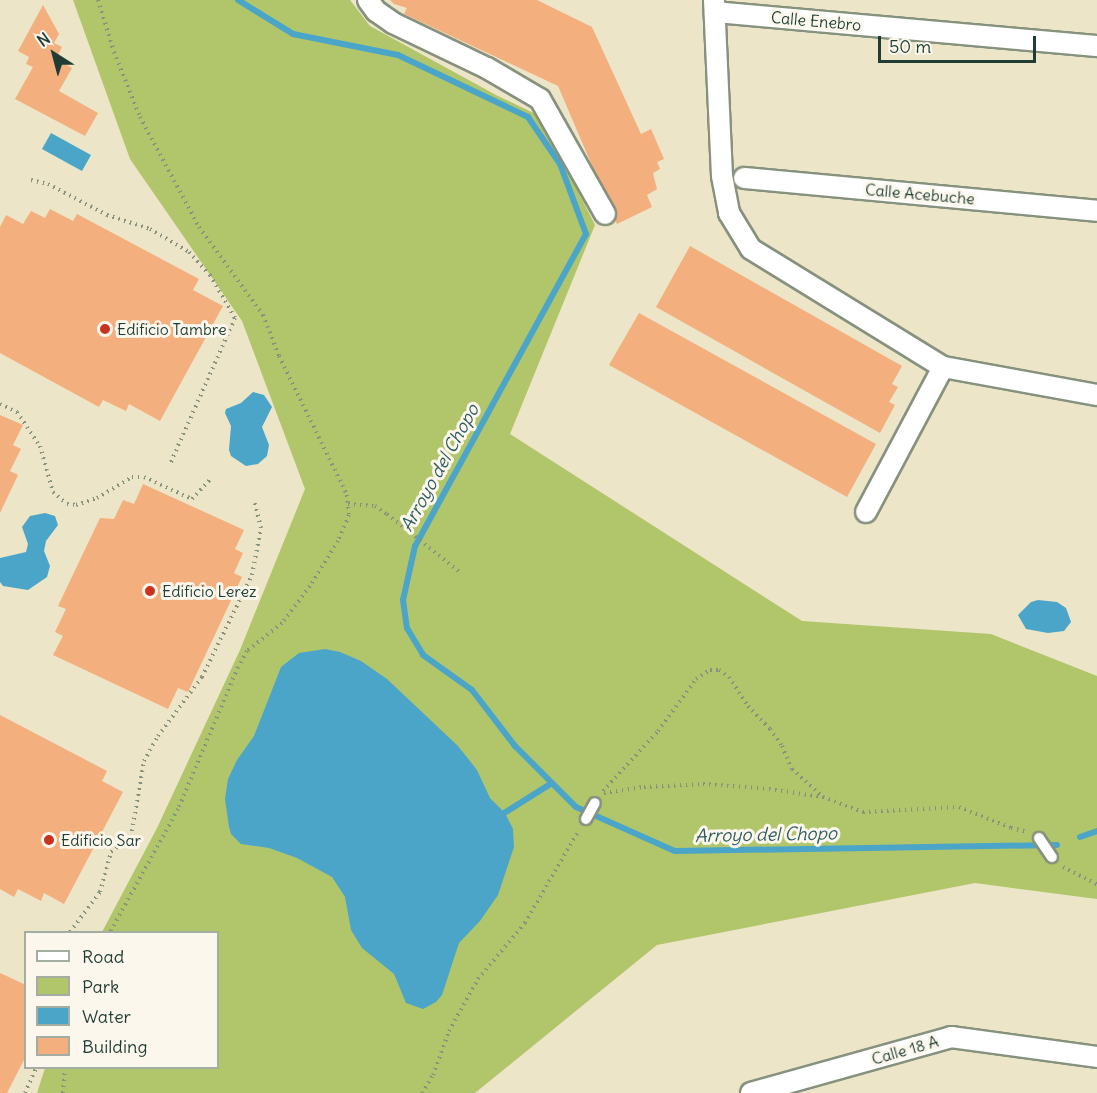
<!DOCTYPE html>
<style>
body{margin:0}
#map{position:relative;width:1097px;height:1093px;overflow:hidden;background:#ece5c7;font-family:Delius,sans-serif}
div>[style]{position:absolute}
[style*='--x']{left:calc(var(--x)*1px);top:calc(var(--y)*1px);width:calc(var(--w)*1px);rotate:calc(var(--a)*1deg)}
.green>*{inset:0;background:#b1c66a}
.water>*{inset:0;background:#4ba5c9}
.stream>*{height:6px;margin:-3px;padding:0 3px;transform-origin:3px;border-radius:3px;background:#4ba5c9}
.building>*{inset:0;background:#f4af7e}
.path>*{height:4px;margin-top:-2px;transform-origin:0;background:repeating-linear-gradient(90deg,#86917e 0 1.5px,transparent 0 6px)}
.roads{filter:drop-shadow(2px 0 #86917e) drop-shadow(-2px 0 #86917e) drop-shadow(0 2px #86917e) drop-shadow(0 -2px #86917e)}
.service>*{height:10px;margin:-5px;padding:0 5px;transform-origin:5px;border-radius:5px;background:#fff}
.minor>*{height:20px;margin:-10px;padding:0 10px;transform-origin:10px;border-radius:10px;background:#fff}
.dots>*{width:16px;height:16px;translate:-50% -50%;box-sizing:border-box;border:3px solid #fbf7ec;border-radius:50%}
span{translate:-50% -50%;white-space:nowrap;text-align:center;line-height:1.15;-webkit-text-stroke:6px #fbf7ec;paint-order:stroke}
.street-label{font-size:16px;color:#1f3d34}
.poi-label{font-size:16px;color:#1f3d34}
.left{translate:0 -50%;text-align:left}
.water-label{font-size:18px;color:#2c5c61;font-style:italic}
.legend{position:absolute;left:24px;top:931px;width:195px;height:138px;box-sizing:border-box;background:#fbf7ec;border:2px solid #a3ada2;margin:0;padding:8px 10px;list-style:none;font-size:18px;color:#1f3d34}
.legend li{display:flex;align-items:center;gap:12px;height:30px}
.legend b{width:30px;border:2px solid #a3ada2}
.north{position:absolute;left:24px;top:24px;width:60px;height:60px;-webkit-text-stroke:4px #fbf7ec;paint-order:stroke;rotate:324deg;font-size:16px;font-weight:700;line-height:24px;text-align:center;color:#1f3d34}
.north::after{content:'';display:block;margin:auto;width:21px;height:27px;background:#1f3d34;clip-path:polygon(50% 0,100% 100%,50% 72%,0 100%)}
.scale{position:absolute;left:878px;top:36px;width:158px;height:27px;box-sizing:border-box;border:3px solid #1f3d34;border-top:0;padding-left:8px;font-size:18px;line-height:21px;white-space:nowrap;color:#1f3d34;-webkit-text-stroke:4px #fbf7ec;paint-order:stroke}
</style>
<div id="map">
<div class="green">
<i style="clip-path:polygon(73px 0,350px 0,370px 26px,496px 95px,540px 116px,595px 225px,510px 434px,802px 621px,991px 634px,1097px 676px,1097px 899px,975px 883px,657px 945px,475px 1093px,37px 1093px,45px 1068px,218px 1068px,218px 932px,102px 932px,157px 828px,240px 650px,305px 489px,242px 321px,130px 159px)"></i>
</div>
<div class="water">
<i style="clip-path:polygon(51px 133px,91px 155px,82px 171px,42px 149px)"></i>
<i style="clip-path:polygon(253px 392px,264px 395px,272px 407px,262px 427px,269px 445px,267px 456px,258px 464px,246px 466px,231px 456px,229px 450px,231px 426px,225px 413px,226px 409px,241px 403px)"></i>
<i style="clip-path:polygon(45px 513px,55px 516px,58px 525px,46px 541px,44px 551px,50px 566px,47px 577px,28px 590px,3px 586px,0 582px,0 558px,26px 552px,28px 544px,22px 527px,30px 516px)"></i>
<i style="clip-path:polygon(1038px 600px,1057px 602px,1066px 608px,1071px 622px,1064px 631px,1048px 633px,1026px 629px,1018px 615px,1031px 602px)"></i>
<i style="clip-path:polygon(325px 649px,340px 652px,361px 661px,387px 679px,458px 746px,477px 770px,490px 798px,505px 813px,513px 829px,514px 847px,498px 895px,480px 921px,459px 943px,442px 995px,436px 1002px,423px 1009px,406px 1003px,394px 974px,362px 948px,351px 930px,345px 897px,332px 877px,297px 858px,269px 848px,241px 844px,231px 834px,229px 827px,225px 799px,228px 779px,237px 760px,254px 736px,281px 667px,299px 653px)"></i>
</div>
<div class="stream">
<i style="--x:238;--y:0;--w:65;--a:31.7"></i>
<i style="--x:293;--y:34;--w:107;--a:11.3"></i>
<i style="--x:398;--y:55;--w:144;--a:25.5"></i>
<i style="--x:528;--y:117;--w:57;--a:55.8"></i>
<i style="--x:560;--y:164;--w:75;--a:69.6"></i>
<i style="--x:586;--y:234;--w:356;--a:118.7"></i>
<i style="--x:415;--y:546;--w:55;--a:102.5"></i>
<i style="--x:403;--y:600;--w:28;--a:82"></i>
<i style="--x:407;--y:628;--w:31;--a:59"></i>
<i style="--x:423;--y:655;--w:60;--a:35.5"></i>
<i style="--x:472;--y:690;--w:71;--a:52.5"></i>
<i style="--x:515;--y:746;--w:86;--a:45"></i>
<i style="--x:576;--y:807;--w:108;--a:24"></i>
<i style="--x:675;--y:851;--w:382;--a:-0.9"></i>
<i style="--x:501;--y:815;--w:60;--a:-32.1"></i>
<i style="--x:1080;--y:837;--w:18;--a:-19"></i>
</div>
<div class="building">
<i style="clip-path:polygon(390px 0,537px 0,592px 27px,641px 134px,651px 129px,664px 159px,657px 162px,660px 169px,653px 173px,657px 189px,647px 195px,652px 207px,617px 224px,558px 86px,404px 14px,407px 8px,394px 4px)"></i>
<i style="clip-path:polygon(43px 5px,59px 34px,54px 43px,62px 47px,56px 59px,72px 68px,59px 91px,98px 113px,85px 136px,15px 99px,33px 67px,26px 64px,29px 57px,18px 51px)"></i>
<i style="clip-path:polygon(50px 209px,73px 221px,77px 214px,199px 279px,193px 290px,223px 306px,160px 421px,129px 404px,126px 411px,103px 400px,99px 407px,0 353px,0 227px,6px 215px,23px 224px,31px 211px,45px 218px)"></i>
<i style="clip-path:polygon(690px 246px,902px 366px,892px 384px,898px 387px,889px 402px,895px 405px,880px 433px,656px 307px)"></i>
<i style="clip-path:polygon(639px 313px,876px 444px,847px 497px,609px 365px)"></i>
<i style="clip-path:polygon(0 415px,23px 425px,13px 445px,21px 449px,10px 471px,18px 475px,0 513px)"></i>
<i style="clip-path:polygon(143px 484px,244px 530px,235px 549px,243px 553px,234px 573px,242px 577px,188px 692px,178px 688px,168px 709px,53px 655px,63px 636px,55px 632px,66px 609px,58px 606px,100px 518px,114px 519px,123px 500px,134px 504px)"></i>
<i style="clip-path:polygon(0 715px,107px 771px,102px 781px,123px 792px,64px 904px,44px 893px,41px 901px,18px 889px,14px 897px,0 889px)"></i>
<i style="clip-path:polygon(0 973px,26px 985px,26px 1056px,7px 1093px,0 1093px)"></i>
</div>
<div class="path">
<i style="--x:98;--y:0;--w:54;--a:72.9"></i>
<i style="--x:114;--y:52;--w:70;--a:68.2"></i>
<i style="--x:140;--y:117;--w:125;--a:61.8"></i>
<i style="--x:199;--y:227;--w:109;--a:54"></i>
<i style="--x:263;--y:315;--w:44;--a:68.7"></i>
<i style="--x:279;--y:356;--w:155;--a:63.9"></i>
<i style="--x:347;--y:495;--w:20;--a:84"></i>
<i style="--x:349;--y:515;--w:28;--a:113"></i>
<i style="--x:338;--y:541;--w:53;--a:121.9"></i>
<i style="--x:310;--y:586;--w:46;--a:127.1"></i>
<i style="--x:282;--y:623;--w:45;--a:141.3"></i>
<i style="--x:247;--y:651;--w:18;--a:119"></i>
<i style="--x:238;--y:667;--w:154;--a:112.9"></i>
<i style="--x:178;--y:809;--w:141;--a:118.9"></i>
<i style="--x:31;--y:180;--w:17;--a:13"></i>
<i style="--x:48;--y:184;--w:67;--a:27.7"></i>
<i style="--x:107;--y:215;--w:45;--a:18"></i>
<i style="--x:150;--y:229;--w:45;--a:30.5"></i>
<i style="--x:189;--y:252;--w:31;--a:48"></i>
<i style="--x:210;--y:275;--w:50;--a:59.8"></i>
<i style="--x:235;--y:318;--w:158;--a:114"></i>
<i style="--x:0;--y:404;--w:19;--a:25"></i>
<i style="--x:17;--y:412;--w:18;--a:56"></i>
<i style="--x:27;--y:427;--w:23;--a:56"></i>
<i style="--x:40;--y:446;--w:48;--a:74.2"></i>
<i style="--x:53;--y:492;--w:18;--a:41"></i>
<i style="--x:67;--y:504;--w:9;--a:6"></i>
<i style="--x:76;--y:505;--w:22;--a:-18"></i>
<i style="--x:97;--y:498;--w:41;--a:-31"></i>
<i style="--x:132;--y:477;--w:12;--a:0"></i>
<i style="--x:144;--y:477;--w:53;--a:24.6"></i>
<i style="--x:192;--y:499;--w:26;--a:-47"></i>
<i style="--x:348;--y:504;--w:27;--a:4"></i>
<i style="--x:375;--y:506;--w:14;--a:34"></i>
<i style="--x:387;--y:514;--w:95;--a:38.6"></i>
<i style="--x:603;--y:791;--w:81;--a:-47.5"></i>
<i style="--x:658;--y:731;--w:64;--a:-53.8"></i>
<i style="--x:696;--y:679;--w:17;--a:-33"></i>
<i style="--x:710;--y:670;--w:9;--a:0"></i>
<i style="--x:719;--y:670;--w:12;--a:35"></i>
<i style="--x:729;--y:677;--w:35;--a:57"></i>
<i style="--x:748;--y:706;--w:32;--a:46"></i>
<i style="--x:770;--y:729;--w:21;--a:55"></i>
<i style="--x:782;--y:746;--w:25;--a:67"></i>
<i style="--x:792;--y:769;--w:40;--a:42"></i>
<i style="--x:604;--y:793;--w:40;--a:-8.5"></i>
<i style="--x:644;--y:787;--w:59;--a:-2.9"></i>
<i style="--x:703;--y:784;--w:66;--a:4.3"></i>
<i style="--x:769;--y:789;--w:55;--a:8.4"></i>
<i style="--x:823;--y:797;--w:43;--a:20.6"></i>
<i style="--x:863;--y:812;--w:96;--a:-3"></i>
<i style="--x:959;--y:807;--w:56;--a:22"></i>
<i style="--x:1011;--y:828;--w:17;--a:13"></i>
<i style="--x:1063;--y:867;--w:38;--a:27"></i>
<i style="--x:70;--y:932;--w:50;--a:-53.1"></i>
<i style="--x:100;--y:892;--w:41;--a:-74.6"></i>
<i style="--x:111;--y:852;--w:25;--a:-37"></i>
<i style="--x:131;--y:837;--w:77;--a:-80.3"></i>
<i style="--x:144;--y:761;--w:29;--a:-61"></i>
<i style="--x:158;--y:736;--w:74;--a:-53.3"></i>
<i style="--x:202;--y:677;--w:114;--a:-63.9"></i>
<i style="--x:252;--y:575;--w:48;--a:-79.2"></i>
<i style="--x:261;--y:528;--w:29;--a:-104"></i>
<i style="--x:25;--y:1093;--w:27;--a:-66"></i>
<i style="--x:63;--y:1093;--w:25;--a:-85"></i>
<i style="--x:422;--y:1093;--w:21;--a:-59"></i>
<i style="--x:433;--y:1075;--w:47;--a:-70"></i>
<i style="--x:449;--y:1031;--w:60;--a:-60.9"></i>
<i style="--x:478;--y:979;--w:73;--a:-50"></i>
<i style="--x:525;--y:923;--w:108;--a:-59.9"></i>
</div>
<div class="roads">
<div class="service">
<i style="--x:586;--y:819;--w:18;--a:-61"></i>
<i style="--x:1039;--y:838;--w:23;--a:56"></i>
</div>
<div class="minor">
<i style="--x:368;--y:0;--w:14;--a:54"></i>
<i style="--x:376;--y:11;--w:21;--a:35"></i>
<i style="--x:393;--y:23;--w:104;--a:25.6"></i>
<i style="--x:487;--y:68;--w:61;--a:30.3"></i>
<i style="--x:540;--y:99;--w:132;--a:60.5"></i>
<i style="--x:714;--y:0;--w:176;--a:87.4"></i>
<i style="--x:722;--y:176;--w:38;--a:79"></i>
<i style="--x:729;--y:213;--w:42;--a:58.6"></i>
<i style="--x:751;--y:249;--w:225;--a:31.6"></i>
<i style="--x:943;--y:367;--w:157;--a:10.3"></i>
<i style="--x:715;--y:12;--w:384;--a:5.1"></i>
<i style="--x:744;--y:178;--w:355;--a:5.3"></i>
<i style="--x:866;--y:512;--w:164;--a:-62"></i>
<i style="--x:751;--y:1093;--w:208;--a:-15.6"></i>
<i style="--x:951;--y:1037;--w:147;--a:7.8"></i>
</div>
</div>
<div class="dots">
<i style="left:105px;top:329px;background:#c8321e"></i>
<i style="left:150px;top:591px;background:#c8321e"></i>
<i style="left:49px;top:840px;background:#c8321e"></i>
</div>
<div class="street-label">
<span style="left:816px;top:21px;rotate:5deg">Calle Enebro</span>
<span style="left:920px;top:194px;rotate:5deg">Calle Acebuche</span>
<span style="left:905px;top:1050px;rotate:-16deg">Calle 18 A</span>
</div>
<div class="poi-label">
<span class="left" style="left:117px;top:329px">Edificio Tambre</span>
<span class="left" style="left:162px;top:591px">Edificio Lerez</span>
<span class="left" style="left:61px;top:840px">Edificio Sar</span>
</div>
<div class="water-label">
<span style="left:440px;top:468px;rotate:-61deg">Arroyo del Chopo</span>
<span style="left:766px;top:835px;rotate:-1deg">Arroyo del Chopo</span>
</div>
<ul class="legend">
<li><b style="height:8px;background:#fff"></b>Road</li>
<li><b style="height:16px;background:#b1c66a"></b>Park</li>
<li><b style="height:16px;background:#4ba5c9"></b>Water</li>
<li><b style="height:16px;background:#f4af7e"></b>Building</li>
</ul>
<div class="north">N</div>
<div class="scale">50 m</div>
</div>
